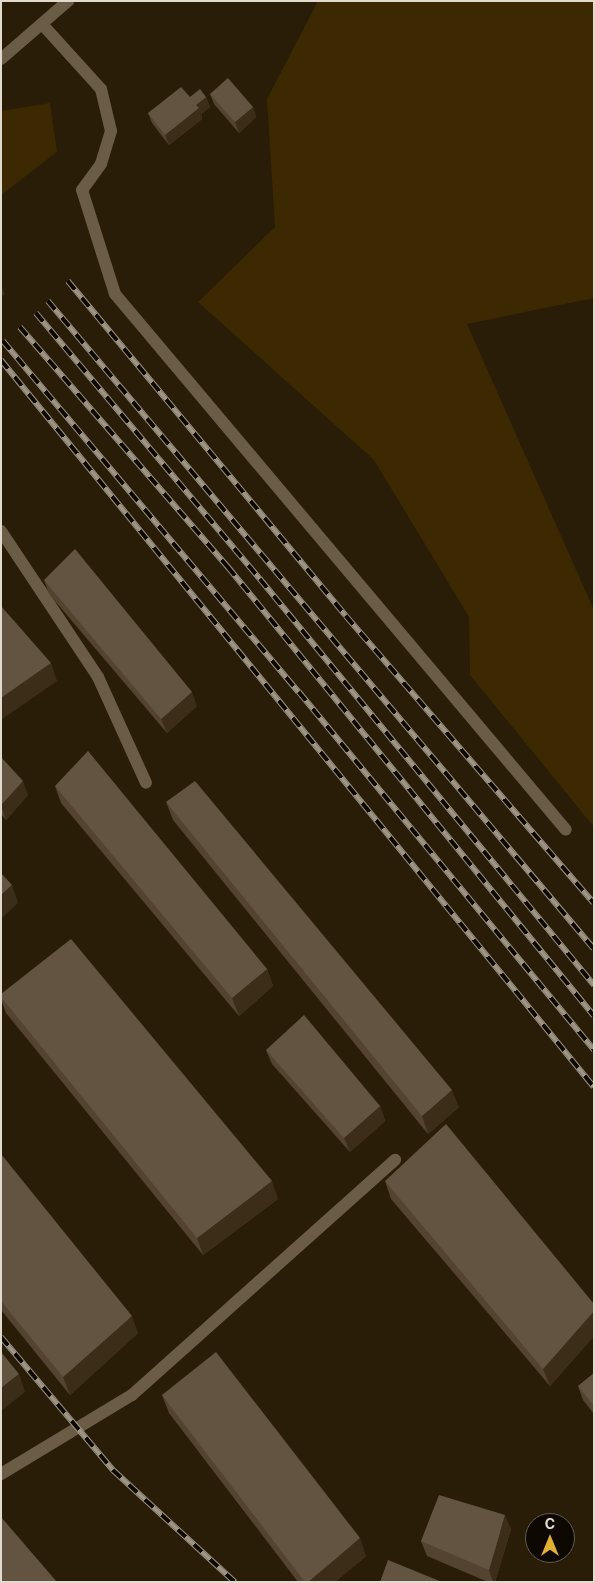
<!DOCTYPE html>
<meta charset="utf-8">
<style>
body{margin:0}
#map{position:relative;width:595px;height:1583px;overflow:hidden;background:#291d08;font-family:Inter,sans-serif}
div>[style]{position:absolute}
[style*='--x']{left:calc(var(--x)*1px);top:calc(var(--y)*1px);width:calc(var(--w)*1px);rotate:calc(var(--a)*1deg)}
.green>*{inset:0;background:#3c2801}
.lane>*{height:12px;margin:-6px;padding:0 6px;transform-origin:6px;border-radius:6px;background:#6b5c46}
.street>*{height:12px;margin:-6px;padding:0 6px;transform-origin:6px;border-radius:6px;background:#6b5c46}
.rail>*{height:5.5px;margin-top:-2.75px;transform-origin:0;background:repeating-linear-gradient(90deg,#0e0802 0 11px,#9e9484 0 22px);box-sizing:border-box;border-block:1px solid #9e9484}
.wall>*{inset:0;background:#544331}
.shaded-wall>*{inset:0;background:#3c2d19}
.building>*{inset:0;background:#635442}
span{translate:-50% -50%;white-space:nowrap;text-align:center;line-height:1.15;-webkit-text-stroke:4px #0e0802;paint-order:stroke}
.frame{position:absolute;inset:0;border:2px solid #e2dacd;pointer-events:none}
.north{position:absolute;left:525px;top:1513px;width:50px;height:50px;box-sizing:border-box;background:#0e0802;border:1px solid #635c53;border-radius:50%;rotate:0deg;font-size:14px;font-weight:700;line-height:20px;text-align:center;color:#e2dacd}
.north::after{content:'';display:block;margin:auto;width:18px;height:22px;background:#e1af34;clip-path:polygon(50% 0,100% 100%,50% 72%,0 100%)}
</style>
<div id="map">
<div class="green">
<i style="clip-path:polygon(318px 1px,594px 1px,594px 298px,467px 324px,594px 610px,594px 827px,470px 675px,469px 617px,374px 460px,198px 302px,275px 227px,267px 99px)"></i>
<i style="clip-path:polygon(50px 103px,57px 152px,1px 195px,1px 111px)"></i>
</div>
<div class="lane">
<i style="--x:42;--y:24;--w:88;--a:47.8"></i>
<i style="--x:101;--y:89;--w:43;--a:76.6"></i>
<i style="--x:111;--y:131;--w:34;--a:107"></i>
<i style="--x:101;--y:164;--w:32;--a:126"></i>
<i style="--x:82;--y:190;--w:109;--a:72.4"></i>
<i style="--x:115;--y:294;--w:700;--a:49.92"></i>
<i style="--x:1;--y:531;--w:175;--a:56.4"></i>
<i style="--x:98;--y:677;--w:116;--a:65.6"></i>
</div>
<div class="street">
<i style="--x:1;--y:59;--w:89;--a:-40.9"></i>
<i style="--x:1;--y:1474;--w:153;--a:-31.1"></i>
<i style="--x:132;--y:1395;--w:353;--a:-41.8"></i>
</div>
<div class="rail">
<i style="--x:68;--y:281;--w:435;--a:50.3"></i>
<i style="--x:346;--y:616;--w:379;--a:49.2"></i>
<i style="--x:48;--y:301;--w:847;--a:49.88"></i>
<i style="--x:36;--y:313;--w:348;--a:49.9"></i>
<i style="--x:260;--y:579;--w:526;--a:50.56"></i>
<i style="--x:20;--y:327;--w:318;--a:49.1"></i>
<i style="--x:228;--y:567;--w:579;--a:50.81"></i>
<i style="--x:3;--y:341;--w:459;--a:49.9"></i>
<i style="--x:299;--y:692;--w:464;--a:50.5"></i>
<i style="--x:1;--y:360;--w:938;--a:50.8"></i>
<i style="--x:1;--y:1337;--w:174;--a:49.9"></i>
<i style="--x:113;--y:1470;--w:166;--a:42.6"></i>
<i style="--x:593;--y:1478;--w:1;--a:0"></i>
</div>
<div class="wall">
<i style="clip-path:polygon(210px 94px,253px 107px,256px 117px,239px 133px,214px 104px)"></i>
<i style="clip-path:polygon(190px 97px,206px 97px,210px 107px,201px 114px,202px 119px,169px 145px,152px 123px,148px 113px)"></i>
<i style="clip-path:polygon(44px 580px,197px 706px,167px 733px,49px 594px)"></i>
<i style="clip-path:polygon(1px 757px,28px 795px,6px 820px,1px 814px)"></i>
<i style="clip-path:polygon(55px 786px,267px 969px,273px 986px,239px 1016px,61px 803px)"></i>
<i style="clip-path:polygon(166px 802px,459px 1107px,428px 1134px,173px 820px)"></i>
<i style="clip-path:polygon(1px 994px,278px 1199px,203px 1255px,6px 1013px,1px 999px)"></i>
<i style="clip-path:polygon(266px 1050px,380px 1106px,385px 1121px,350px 1152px,272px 1064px)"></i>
<i style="clip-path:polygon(1px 1154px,138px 1333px,70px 1395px,1px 1310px)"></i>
<i style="clip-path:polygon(385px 1181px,594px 1304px,594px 1336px,550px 1386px,391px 1199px)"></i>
<i style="clip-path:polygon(594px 1373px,594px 1414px,583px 1400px,578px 1386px)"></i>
<i style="clip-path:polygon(162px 1395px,366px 1556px,335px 1582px,298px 1582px,169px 1413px)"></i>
<i style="clip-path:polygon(511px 1529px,495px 1582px,488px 1582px,427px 1556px,421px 1541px)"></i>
</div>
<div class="shaded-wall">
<i style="clip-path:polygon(206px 97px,210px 107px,201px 114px,202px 119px,169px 145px,165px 135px,196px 105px)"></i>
<i style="clip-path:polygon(253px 107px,256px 117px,239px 133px,235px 122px)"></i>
<i style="clip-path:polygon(1px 285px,5px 294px,1px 298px)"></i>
<i style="clip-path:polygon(51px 663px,57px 681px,1px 720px,1px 698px)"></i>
<i style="clip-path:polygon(192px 692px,197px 706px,167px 733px,161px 719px)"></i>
<i style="clip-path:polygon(23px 781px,28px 795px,6px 820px,1px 805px)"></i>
<i style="clip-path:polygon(12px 885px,18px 903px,1px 919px,1px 895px)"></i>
<i style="clip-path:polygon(267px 969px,273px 986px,239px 1016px,232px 998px)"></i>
<i style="clip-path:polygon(452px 1090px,459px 1107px,428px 1134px,422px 1116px)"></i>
<i style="clip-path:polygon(380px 1106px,385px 1121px,350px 1152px,344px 1138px)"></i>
<i style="clip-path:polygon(272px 1181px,278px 1199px,203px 1255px,197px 1238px)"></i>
<i style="clip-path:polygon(594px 1311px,594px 1336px,550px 1386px,543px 1369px)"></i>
<i style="clip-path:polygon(132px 1316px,138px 1333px,70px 1395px,63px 1377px)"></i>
<i style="clip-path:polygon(19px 1374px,25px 1392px,1px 1411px,1px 1388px)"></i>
<i style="clip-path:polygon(505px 1515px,511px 1529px,495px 1582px,493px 1582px,489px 1570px)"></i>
<i style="clip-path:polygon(360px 1538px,366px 1556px,335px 1582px,308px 1582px)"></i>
</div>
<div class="building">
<i style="clip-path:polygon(228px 78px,253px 107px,235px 122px,210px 94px)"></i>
<i style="clip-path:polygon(181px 87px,190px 97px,200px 89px,206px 97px,196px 105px,199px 108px,165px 135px,148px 113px)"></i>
<i style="clip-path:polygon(75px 549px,192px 692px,161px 719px,44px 580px)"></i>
<i style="clip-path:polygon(1px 606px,51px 663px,1px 698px)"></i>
<i style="clip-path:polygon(88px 751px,267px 969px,232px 998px,55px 786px)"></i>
<i style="clip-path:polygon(1px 757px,23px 781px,1px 805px)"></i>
<i style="clip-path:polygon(195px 781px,452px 1090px,422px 1116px,166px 802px)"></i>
<i style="clip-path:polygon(1px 873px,12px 885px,1px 895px)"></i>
<i style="clip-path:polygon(71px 939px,272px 1181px,197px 1238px,1px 997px,1px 994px)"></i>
<i style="clip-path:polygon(304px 1015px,380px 1106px,344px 1138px,266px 1050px)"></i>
<i style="clip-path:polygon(446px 1124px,594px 1304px,594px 1311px,543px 1369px,385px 1181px)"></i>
<i style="clip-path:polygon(1px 1154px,132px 1316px,63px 1377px,1px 1301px)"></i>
<i style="clip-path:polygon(1px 1352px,19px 1374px,1px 1388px)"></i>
<i style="clip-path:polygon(216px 1352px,360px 1538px,308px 1582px,305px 1582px,162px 1395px)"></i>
<i style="clip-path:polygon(594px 1373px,594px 1406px,578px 1386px)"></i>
<i style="clip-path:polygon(439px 1495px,505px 1515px,489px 1570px,421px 1541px)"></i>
<i style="clip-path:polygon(1px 1517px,57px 1582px,1px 1582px)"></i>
<i style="clip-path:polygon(388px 1560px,442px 1582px,380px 1582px)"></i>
</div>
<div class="frame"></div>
<div class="north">С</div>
</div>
